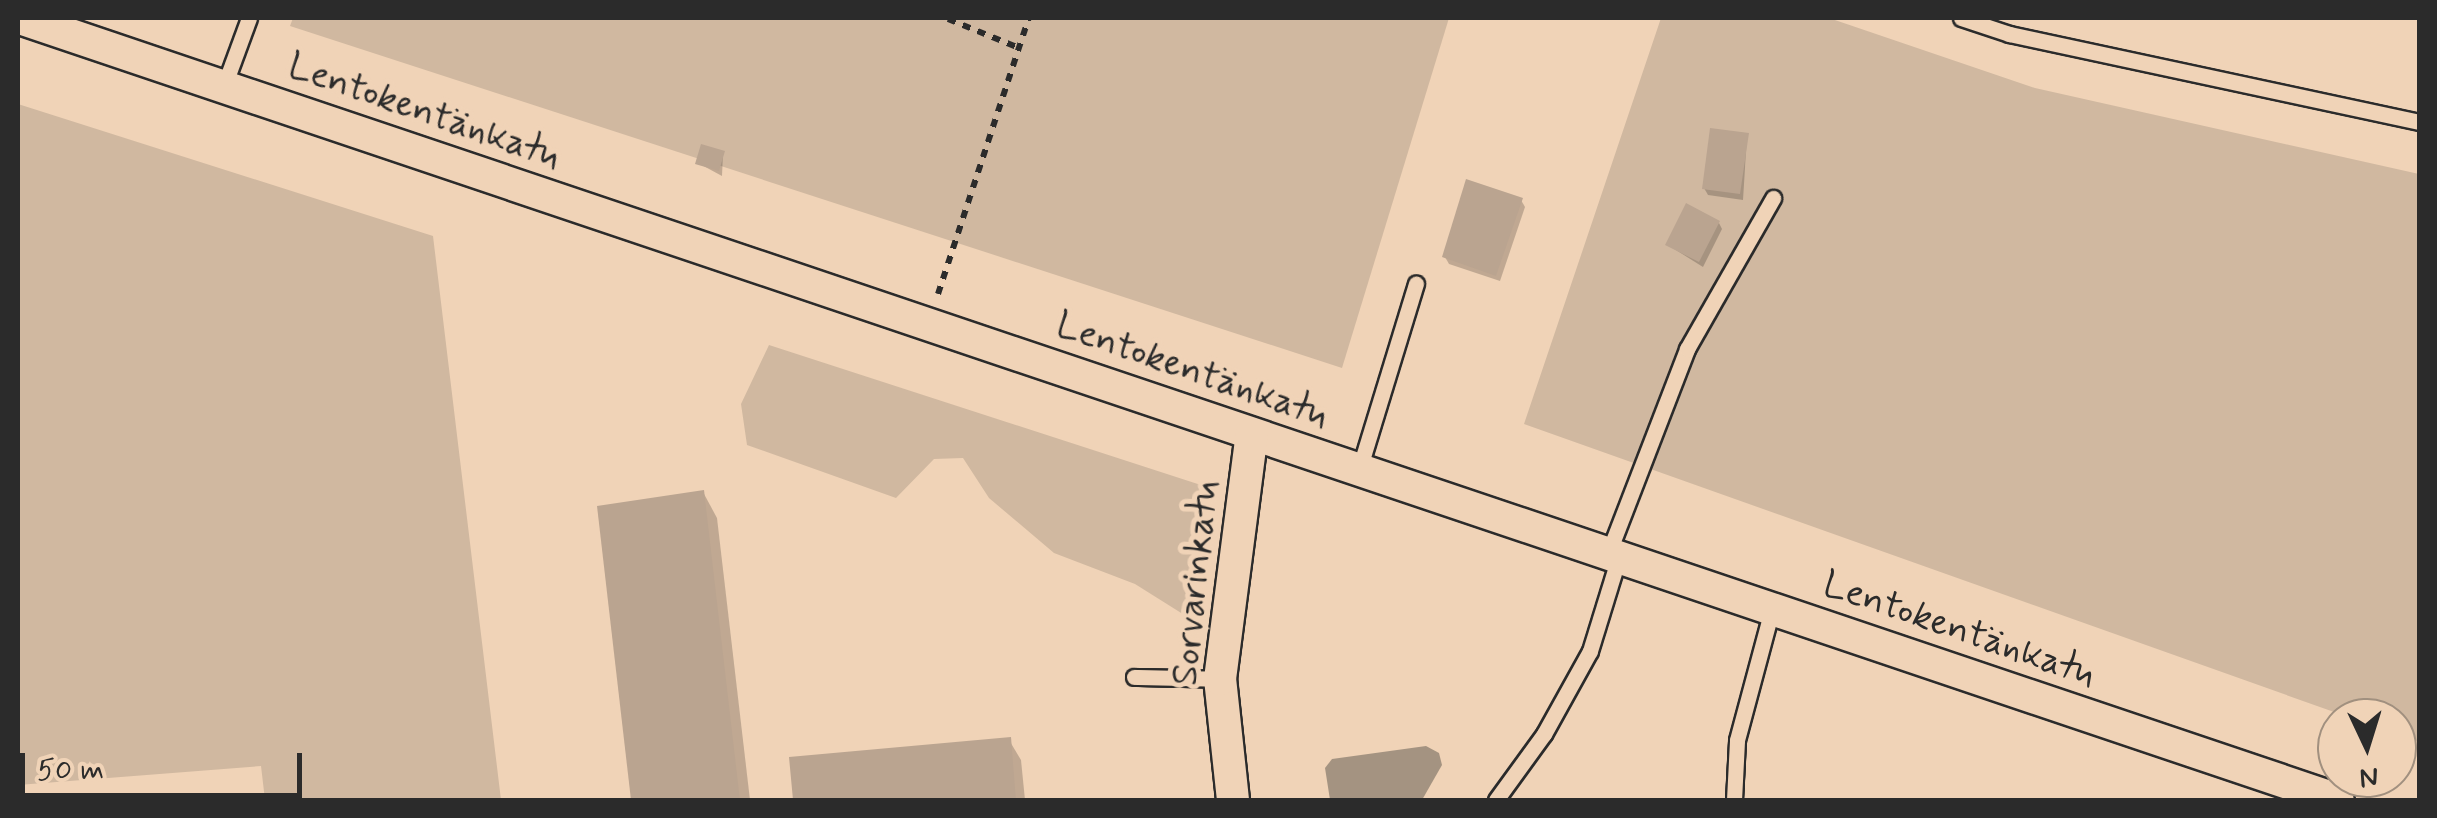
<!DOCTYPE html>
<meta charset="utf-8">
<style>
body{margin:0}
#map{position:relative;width:2437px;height:818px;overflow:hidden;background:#f0d3b7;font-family:Mynerve,sans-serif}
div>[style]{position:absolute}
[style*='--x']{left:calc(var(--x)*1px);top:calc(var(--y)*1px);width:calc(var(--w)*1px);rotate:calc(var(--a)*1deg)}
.green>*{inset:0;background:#d0b8a0}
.water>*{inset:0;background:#a49381}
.shadow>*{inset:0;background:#0003}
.building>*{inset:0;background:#baa490}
.path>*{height:6px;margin-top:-3px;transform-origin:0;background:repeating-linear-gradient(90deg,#2b2b2b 0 8px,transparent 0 16px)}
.roads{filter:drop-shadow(2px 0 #2b2b2b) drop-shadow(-2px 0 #2b2b2b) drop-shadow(0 2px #2b2b2b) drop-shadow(0 -2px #2b2b2b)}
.service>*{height:15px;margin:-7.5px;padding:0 7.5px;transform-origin:7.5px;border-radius:7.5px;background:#f0d3b7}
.minor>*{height:32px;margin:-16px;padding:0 16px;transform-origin:16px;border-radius:16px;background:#f0d3b7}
span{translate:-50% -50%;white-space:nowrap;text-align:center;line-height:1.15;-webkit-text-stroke:10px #f0d3b7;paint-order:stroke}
.street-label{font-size:38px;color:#2b2b2b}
.frame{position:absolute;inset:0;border:20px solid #2b2b2b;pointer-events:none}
.north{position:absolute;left:2317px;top:698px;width:100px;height:100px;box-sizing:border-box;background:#f0d3b7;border:2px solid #a1907f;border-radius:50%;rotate:176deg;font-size:28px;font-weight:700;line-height:40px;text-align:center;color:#2b2b2b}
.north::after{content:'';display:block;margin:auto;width:35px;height:45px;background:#2b2b2b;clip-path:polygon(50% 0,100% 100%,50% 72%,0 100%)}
.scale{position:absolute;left:20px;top:753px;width:282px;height:45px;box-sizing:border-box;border:5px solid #2b2b2b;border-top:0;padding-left:12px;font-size:30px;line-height:35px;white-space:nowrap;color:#2b2b2b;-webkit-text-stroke:8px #f0d3b7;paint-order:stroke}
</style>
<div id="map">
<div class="green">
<i style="clip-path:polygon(293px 18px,1449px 18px,1342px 368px,290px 26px)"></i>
<i style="clip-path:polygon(1661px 18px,1829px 18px,2035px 88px,2419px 174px,2419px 742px,2397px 734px,2397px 718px,2351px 718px,1524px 424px)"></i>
<i style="clip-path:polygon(18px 104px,433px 236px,501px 800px,265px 800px,261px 766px,18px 785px)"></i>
<i style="clip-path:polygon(769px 345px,1207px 487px,1186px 616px,1135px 584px,1054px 553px,989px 498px,963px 458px,934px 459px,896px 498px,747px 445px,741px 404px)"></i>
</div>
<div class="water">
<i style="clip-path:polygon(1426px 746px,1439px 753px,1442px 765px,1422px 800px,1330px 800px,1325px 768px,1332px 759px)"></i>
</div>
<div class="shadow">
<i style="clip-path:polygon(1747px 135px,1743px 200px,1708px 195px,1704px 188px)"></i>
<i style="clip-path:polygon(723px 153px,722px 176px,698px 163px)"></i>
<i style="clip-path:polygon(1521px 200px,1525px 207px,1500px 281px,1449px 264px,1445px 257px)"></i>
<i style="clip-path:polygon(1719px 223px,1722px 229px,1703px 267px,1668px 245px)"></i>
<i style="clip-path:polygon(703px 492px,717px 518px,750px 800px,634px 800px,600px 508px)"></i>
<i style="clip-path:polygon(1009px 740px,1021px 760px,1025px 800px,796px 800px,792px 759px)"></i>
</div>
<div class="building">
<i style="clip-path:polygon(1710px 128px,1749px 133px,1740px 194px,1702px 189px)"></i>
<i style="clip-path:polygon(701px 144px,725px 151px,719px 171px,695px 164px)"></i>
<i style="clip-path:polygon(1466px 179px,1523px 198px,1496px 276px,1442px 257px)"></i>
<i style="clip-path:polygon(1686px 203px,1720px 221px,1699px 262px,1665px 245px)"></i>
<i style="clip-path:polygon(704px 490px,740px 800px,631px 800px,597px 506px)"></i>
<i style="clip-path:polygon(1011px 737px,1016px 800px,793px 800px,789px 757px)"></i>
</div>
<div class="path">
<i style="--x:948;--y:19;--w:77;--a:22.2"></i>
<i style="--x:938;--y:294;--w:291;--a:-71.8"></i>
</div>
<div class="roads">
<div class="service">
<i style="--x:1961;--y:18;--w:51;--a:18.4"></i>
<i style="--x:2009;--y:34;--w:420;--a:12.1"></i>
<i style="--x:224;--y:86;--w:72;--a:-69.8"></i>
<i style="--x:1359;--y:470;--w:195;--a:-73"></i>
<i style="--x:1608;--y:554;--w:220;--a:-68.9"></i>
<i style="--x:1687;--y:349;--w:174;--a:-60.3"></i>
<i style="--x:1134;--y:677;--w:86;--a:1.3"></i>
<i style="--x:1496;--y:800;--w:82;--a:-54"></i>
<i style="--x:1544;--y:734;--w:95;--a:-61"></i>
<i style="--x:1590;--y:651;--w:98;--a:-72.9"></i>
<i style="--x:1734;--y:800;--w:60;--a:-87.1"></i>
<i style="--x:1737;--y:740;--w:136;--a:-75"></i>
</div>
<div class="minor">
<i style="--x:20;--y:18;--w:2446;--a:18.64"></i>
<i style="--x:1233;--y:800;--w:122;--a:-96.1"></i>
<i style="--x:1220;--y:679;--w:247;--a:-82.6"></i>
</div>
</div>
<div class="street-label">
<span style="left:424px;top:112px;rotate:19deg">Lentokentänkatu</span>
<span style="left:1192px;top:371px;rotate:19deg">Lentokentänkatu</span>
<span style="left:1196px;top:583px;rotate:-84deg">Sorvarinkatu</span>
<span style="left:1959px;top:630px;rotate:19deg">Lentokentänkatu</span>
</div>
<div class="frame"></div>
<div class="north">N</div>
<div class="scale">50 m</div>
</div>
